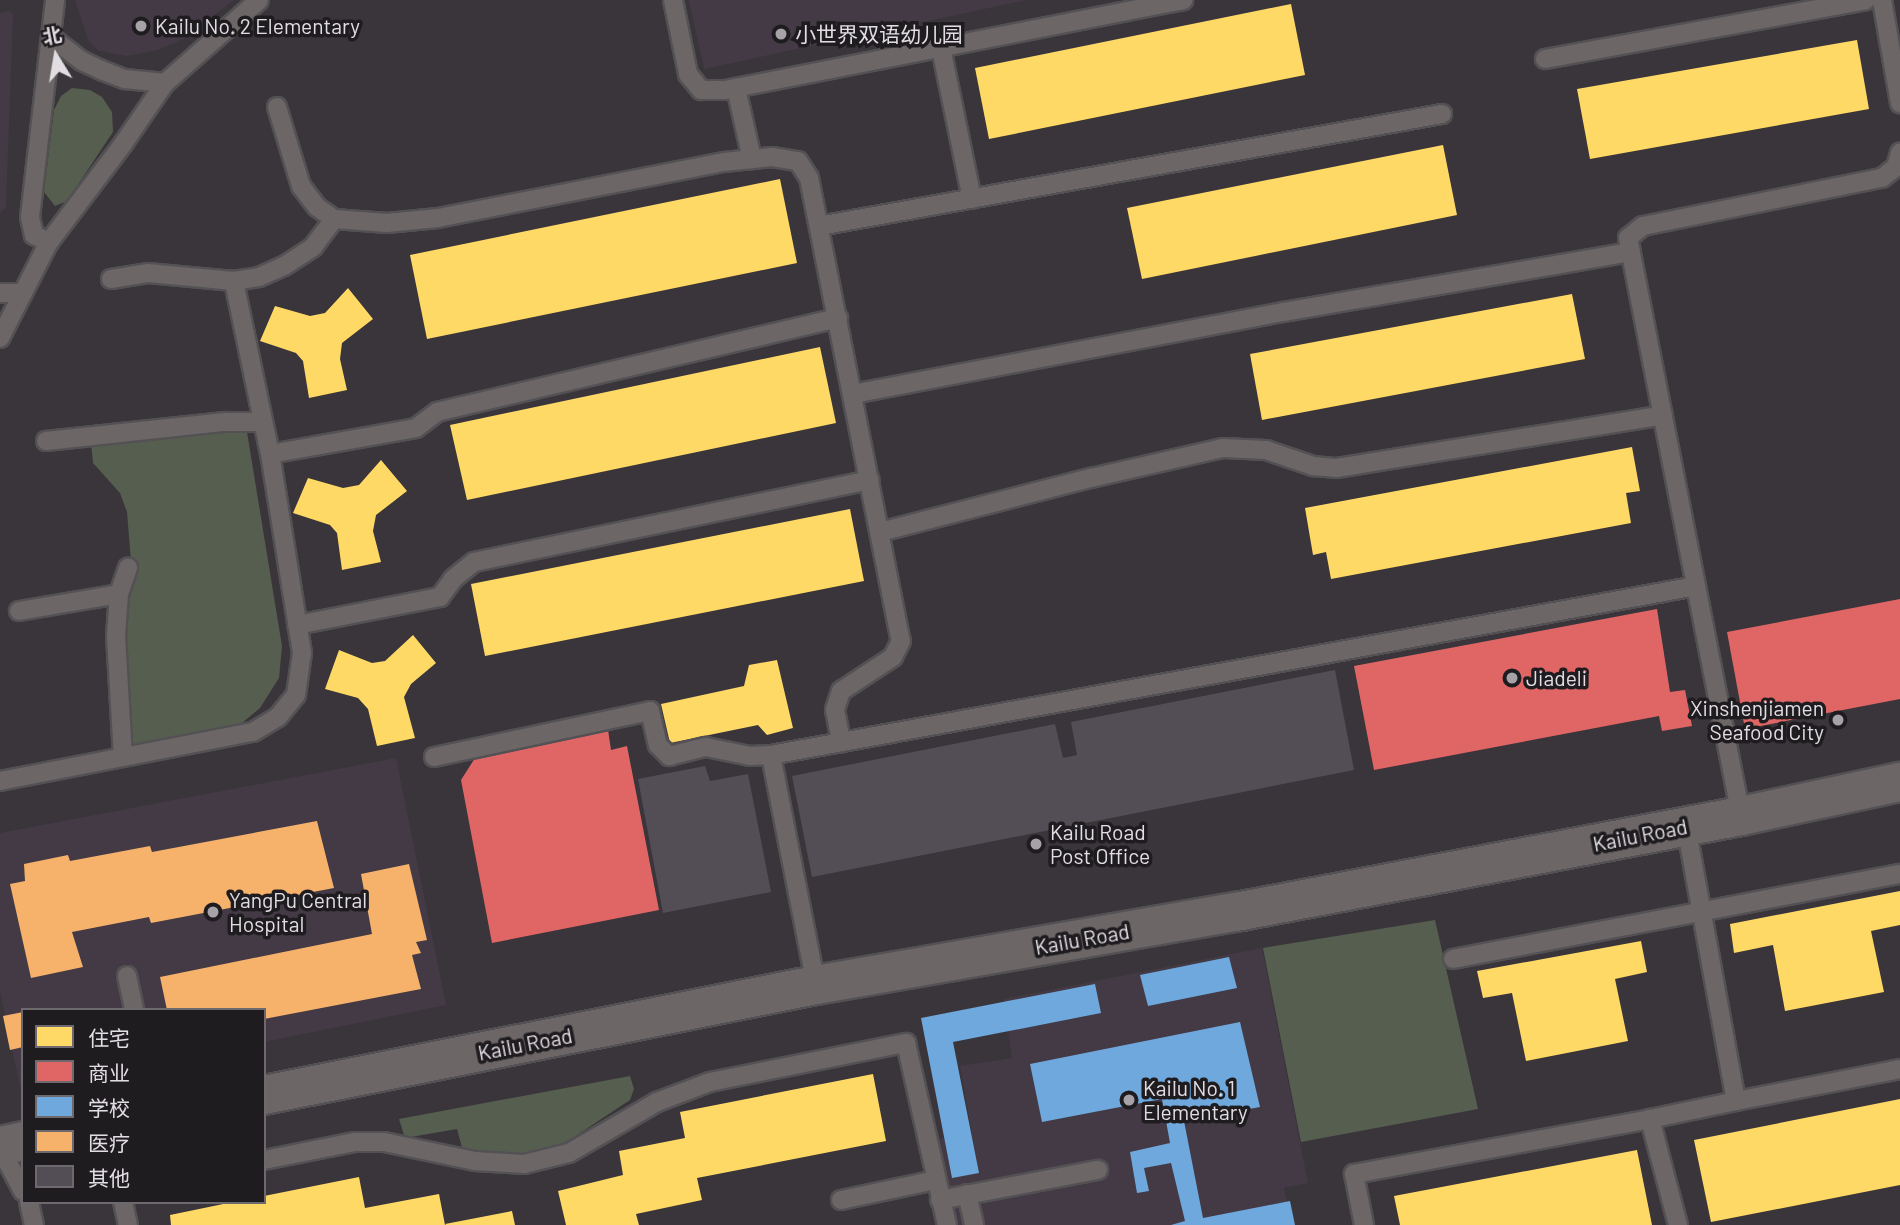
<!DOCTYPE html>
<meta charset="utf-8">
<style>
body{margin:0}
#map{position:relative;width:1900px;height:1225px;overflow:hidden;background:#39353a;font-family:Barlow,"Noto Sans SC",sans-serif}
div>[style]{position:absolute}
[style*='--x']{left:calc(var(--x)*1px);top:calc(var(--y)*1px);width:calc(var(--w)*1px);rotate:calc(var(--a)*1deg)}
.built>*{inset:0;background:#433a46}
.green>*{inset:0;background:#565e4f}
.homes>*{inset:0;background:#ffd966}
.shops>*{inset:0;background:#e06666}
.schools>*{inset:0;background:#6fa8dc}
.health>*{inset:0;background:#f6b26b}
.building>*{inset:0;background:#534e56}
.roads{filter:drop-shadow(2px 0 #535154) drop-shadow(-2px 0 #535154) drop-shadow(0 2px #535154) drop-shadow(0 -2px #535154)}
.service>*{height:18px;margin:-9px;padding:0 9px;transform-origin:9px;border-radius:9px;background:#6c6666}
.tertiary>*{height:38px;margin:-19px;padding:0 19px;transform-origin:19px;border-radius:19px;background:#6c6666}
.dots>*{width:19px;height:19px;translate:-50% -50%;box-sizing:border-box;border:4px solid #1f1c20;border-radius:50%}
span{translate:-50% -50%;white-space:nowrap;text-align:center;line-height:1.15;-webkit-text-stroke:7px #1f1c20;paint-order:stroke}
.poi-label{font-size:21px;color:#e1dde2}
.left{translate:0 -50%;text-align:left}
.right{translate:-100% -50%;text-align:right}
.street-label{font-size:21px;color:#e1dde2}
.legend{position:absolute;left:21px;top:1008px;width:245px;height:196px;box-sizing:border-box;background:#1f1c20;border:2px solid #6d696e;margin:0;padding:9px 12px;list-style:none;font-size:21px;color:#e1dde2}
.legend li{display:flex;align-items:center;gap:14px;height:35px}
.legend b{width:35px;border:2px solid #6d696e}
.north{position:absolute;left:21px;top:21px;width:70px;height:70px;-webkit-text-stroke:5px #1f1c20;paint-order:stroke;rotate:349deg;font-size:19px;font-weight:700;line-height:28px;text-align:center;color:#e1dde2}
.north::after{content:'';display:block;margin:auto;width:24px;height:32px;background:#e1dde2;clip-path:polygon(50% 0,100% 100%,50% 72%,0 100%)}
</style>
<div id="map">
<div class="built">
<i style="clip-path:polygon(75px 0,234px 0,185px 38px,158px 50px,127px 56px,99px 51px,89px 42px)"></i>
<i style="clip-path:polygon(689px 0,1026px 0,704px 69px)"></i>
<i style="clip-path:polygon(9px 11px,13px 14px,6px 207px,0 213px,0 13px)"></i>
<i style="clip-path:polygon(396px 758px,446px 1005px,264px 1042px,264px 1010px,23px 1010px,21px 1091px,0 991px,0 833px)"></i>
<i style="clip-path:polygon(1262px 948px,1308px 1183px,1284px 1188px,1292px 1225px,957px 1225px,938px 1139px,972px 1134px,960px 1066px,1012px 1058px,1004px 999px)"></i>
</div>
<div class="green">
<i style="clip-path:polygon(72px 88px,90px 90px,102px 97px,112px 112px,113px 132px,67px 201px,55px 206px,44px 192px,54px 110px,61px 96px)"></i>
<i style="clip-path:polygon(246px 426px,282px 646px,279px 678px,260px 708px,242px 723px,129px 752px,122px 614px,132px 574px,127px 512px,120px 493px,93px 463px,91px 443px)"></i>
<i style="clip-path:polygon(1435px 920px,1478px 1109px,1301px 1142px,1263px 948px)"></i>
<i style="clip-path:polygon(630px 1076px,634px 1089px,630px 1100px,565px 1143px,544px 1153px,512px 1158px,463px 1151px,457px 1129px,405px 1138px,399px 1119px)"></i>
</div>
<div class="homes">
<i style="clip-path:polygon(1291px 4px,1305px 75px,989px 139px,975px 68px)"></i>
<i style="clip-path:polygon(1857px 40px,1869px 109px,1590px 159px,1577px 89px)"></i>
<i style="clip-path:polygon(1443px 145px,1457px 215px,1142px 279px,1127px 208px)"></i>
<i style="clip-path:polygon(780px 179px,797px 263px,427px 339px,410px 255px)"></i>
<i style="clip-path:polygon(348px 288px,373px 319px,342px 343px,340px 359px,347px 390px,309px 398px,303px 361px,296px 353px,260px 341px,275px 306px,310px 316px,325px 313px)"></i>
<i style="clip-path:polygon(1572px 294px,1585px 359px,1262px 420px,1250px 354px)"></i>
<i style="clip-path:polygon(820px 347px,836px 423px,467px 500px,450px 425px)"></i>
<i style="clip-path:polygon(1632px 447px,1640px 491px,1626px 493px,1631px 523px,1331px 579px,1326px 552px,1313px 555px,1305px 508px)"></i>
<i style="clip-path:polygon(381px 460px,407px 491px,376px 515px,373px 531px,381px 562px,342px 570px,337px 533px,330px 525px,293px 513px,308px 478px,343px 488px,359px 485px)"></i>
<i style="clip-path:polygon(850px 509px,864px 581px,485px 656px,471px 584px)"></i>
<i style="clip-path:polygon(413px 635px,436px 663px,411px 684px,404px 697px,415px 738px,377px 746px,368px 709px,358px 698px,325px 689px,339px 650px,372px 663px,385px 661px)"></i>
<i style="clip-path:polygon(777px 660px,793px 728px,767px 735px,758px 725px,670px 743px,661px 704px,744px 686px,749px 665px)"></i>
<i style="clip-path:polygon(1900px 891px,1900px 925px,1871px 931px,1884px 992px,1785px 1011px,1773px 945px,1734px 953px,1730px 924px)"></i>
<i style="clip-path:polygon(1641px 941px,1647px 972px,1615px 979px,1628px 1041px,1526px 1061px,1512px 993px,1483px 998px,1477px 971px)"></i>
<i style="clip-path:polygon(873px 1074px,886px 1141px,697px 1178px,702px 1200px,636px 1214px,639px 1225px,566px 1225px,558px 1191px,623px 1175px,619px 1151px,685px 1138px,680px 1112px)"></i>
<i style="clip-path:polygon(1900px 1099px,1900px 1185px,1711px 1222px,1694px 1140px)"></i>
<i style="clip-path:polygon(1637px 1150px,1652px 1225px,1400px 1225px,1394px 1196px)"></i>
<i style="clip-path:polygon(359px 1177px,365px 1208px,439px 1194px,445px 1225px,171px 1225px,170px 1215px,233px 1202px,264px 1202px,264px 1196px)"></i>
<i style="clip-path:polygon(512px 1211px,515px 1225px,446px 1225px,445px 1224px)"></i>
</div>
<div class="shops">
<i style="clip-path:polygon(1900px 599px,1900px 699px,1745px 729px,1727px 632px)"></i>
<i style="clip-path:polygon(1657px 609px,1670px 692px,1685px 690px,1692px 726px,1662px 731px,1659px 716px,1374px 770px,1354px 666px)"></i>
<i style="clip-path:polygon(607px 723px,611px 750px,627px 746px,659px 910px,492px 943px,461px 780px,482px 747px)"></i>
</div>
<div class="schools">
<i style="clip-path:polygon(1229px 957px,1237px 988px,1148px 1006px,1140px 975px)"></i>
<i style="clip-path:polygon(1095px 984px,1101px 1013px,953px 1042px,979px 1173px,952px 1178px,921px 1018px)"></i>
<i style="clip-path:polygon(1240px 1022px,1260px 1107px,1184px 1121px,1203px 1218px,1290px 1201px,1295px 1225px,1171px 1225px,1185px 1221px,1171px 1163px,1144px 1168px,1149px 1191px,1137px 1193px,1130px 1152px,1170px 1143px,1162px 1099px,1042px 1122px,1030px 1064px)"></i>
</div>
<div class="health">
<i style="clip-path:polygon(317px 821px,334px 888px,151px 923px,149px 917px,72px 932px,83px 967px,31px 978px,10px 884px,25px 881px,24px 864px,68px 855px,70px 861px,150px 846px,152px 852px)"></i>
<i style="clip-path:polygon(409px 864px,427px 940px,416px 942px,421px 953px,412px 955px,421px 989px,264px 1019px,264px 1010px,167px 1010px,160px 977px,372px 934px,361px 874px)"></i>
<i style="clip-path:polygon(23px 1012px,23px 1047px,10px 1050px,3px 1016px)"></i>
</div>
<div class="building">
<i style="clip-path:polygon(1335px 670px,1354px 770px,812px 877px,792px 776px,1055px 724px,1063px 758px,1077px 755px,1071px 722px)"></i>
<i style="clip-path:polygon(705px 766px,710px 781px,748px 774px,771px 892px,663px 913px,638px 779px)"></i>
</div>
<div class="roads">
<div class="service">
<i style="--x:673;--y:0;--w:76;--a:78.5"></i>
<i style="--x:688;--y:74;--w:21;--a:51"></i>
<i style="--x:701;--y:90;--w:24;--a:0"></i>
<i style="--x:725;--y:90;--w:467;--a:-11.1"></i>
<i style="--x:1882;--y:0;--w:105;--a:80.1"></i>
<i style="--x:51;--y:37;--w:39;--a:38"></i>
<i style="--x:82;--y:61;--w:21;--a:25"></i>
<i style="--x:101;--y:70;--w:26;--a:21"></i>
<i style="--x:125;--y:79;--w:40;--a:5.7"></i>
<i style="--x:941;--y:48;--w:154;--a:78.4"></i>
<i style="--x:1545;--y:59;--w:326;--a:-10.4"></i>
<i style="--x:736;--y:88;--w:73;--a:77.3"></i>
<i style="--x:277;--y:107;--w:83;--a:73.1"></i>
<i style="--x:301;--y:186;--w:26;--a:53"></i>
<i style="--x:317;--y:207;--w:21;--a:35"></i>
<i style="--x:334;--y:219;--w:53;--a:4.3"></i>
<i style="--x:387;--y:223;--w:51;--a:-5.6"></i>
<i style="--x:438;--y:218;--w:291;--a:-11.1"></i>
<i style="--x:724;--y:162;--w:48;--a:-5.9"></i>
<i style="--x:772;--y:157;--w:26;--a:9"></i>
<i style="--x:798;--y:161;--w:20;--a:57"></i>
<i style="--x:809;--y:178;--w:472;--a:78.8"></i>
<i style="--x:901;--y:641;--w:18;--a:117"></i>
<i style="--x:893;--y:657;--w:62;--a:146.8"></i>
<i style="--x:841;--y:691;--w:20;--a:108"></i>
<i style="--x:835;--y:710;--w:33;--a:79"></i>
<i style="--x:819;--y:226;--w:633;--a:-10.19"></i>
<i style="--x:49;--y:242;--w:17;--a:-155"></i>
<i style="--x:34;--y:235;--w:18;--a:-103"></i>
<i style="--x:30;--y:217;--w:218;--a:-83.4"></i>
<i style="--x:111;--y:279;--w:37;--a:-9"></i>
<i style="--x:148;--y:273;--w:86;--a:5.3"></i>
<i style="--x:234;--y:281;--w:25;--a:-9"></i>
<i style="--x:259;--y:277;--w:27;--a:-24"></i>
<i style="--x:284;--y:266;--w:35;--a:-33"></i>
<i style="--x:313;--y:247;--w:35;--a:-53"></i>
<i style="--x:0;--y:293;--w:23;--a:0"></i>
<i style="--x:0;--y:338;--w:108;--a:-63"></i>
<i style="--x:49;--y:242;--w:123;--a:-52.9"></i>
<i style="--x:123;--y:144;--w:74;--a:-55.5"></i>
<i style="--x:165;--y:83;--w:125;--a:-41.4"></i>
<i style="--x:853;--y:394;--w:438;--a:-10.8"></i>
<i style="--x:1283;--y:312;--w:353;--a:-9.8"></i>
<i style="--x:46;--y:441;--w:180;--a:-6.1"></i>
<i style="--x:225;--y:422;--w:37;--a:0"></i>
<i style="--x:270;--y:454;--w:148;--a:-10.1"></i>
<i style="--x:416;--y:428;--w:26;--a:-37"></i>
<i style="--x:437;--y:412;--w:412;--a:-13.2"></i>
<i style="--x:880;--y:532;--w:218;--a:-14.4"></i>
<i style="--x:1091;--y:478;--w:135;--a:-12.8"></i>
<i style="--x:1223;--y:448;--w:43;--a:2.7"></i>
<i style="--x:1266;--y:450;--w:50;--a:18.8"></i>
<i style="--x:1313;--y:466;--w:24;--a:5"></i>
<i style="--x:1337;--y:468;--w:330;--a:-9.2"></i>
<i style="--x:19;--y:611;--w:101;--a:-9.6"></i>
<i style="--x:297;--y:625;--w:146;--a:-11.1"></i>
<i style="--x:440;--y:597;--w:22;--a:-54"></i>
<i style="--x:453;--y:579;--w:27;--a:-39"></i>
<i style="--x:474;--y:562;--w:404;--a:-11.7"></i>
<i style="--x:123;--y:757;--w:121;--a:-93.3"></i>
<i style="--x:116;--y:636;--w:42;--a:-85.9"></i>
<i style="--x:119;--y:594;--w:28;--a:-71"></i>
<i style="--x:434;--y:757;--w:221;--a:-12"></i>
<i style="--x:650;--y:711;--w:35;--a:77"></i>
<i style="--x:658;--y:745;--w:16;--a:45"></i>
<i style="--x:669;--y:756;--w:38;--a:-14"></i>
<i style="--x:706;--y:747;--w:45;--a:11.6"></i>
<i style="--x:750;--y:756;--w:21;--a:-3"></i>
<i style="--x:0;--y:781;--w:258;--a:-11"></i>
<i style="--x:253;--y:732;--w:29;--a:-31"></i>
<i style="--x:278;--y:717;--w:28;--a:-51"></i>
<i style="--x:296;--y:695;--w:42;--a:-81.9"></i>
<i style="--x:302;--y:653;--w:202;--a:-99.1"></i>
<i style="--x:270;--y:454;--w:177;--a:-101.8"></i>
<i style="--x:1741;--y:816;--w:589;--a:-101.06"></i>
<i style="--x:1628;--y:238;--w:19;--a:-39"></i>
<i style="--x:1643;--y:226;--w:244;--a:-11.4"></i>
<i style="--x:1882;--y:178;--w:18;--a:-38"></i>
<i style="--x:1896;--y:167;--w:15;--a:-74"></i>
<i style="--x:1453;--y:959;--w:455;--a:-10.8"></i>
<i style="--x:127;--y:976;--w:35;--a:78"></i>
<i style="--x:816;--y:985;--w:234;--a:-101.1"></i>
<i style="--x:771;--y:755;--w:940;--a:-10.35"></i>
<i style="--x:1736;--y:1101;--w:167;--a:-11"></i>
<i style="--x:0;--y:1148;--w:49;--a:61.9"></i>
<i style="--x:264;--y:1160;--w:93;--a:-11.2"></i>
<i style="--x:355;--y:1142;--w:29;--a:0"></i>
<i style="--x:384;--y:1142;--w:93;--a:11.8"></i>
<i style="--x:475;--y:1161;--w:49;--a:3.5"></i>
<i style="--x:524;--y:1164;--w:46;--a:-13.7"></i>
<i style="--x:569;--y:1153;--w:102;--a:-30.1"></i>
<i style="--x:657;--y:1102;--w:57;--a:-20.7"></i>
<i style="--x:710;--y:1082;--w:200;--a:-11.3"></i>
<i style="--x:906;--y:1043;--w:187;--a:77.3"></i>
<i style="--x:967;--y:1194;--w:32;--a:77"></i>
<i style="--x:841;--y:1200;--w:97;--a:-11.9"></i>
<i style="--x:940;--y:1200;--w:161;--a:-10.8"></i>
<i style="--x:29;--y:1202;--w:24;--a:78"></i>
<i style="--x:123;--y:1202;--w:24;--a:78"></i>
<i style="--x:1364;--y:1225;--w:52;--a:-101.1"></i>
<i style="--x:1354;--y:1174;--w:301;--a:-10.5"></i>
<i style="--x:1678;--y:1225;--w:110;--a:-104.8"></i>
<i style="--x:1650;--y:1119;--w:88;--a:-11.8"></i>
<i style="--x:1736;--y:1101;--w:279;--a:-100.3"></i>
</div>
<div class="tertiary">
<i style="--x:264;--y:1095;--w:563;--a:-11.27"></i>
<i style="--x:816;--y:985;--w:426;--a:-9.9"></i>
<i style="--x:1236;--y:912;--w:514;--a:-10.76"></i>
<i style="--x:1741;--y:816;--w:163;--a:-12.1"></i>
<i style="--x:0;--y:1146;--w:24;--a:-12"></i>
</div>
</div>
<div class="dots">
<i style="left:141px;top:26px;background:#a6a2a7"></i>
<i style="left:781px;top:34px;background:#a6a2a7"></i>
<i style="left:1512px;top:678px;background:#a6a2a7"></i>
<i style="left:1838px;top:720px;background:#a6a2a7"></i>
<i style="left:1036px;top:844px;background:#a6a2a7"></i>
<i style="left:213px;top:912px;background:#a6a2a7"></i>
<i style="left:1129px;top:1100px;background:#a6a2a7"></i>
</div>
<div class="poi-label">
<span class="left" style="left:155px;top:26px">Kailu No. 2 Elementary</span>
<span class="left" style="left:795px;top:34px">小世界双语幼儿园</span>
<span class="left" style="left:1526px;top:678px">Jiadeli</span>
<span class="right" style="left:1824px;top:720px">Xinshenjiamen<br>Seafood City</span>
<span class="left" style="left:1050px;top:844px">Kailu Road<br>Post Office</span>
<span class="left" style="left:229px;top:912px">YangPu Central<br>Hospital</span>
<span class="left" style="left:1143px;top:1100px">Kailu No. 1<br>Elementary</span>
</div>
<div class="street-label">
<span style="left:1640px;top:835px;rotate:-11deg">Kailu Road</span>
<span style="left:1082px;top:939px;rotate:-10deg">Kailu Road</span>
<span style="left:525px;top:1044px;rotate:-11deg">Kailu Road</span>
</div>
<ul class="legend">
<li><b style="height:19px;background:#ffd966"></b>住宅</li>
<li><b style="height:19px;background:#e06666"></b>商业</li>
<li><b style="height:19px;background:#6fa8dc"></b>学校</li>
<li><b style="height:19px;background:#f6b26b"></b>医疗</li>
<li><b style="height:19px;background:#534e56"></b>其他</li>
</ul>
<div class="north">北</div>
</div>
